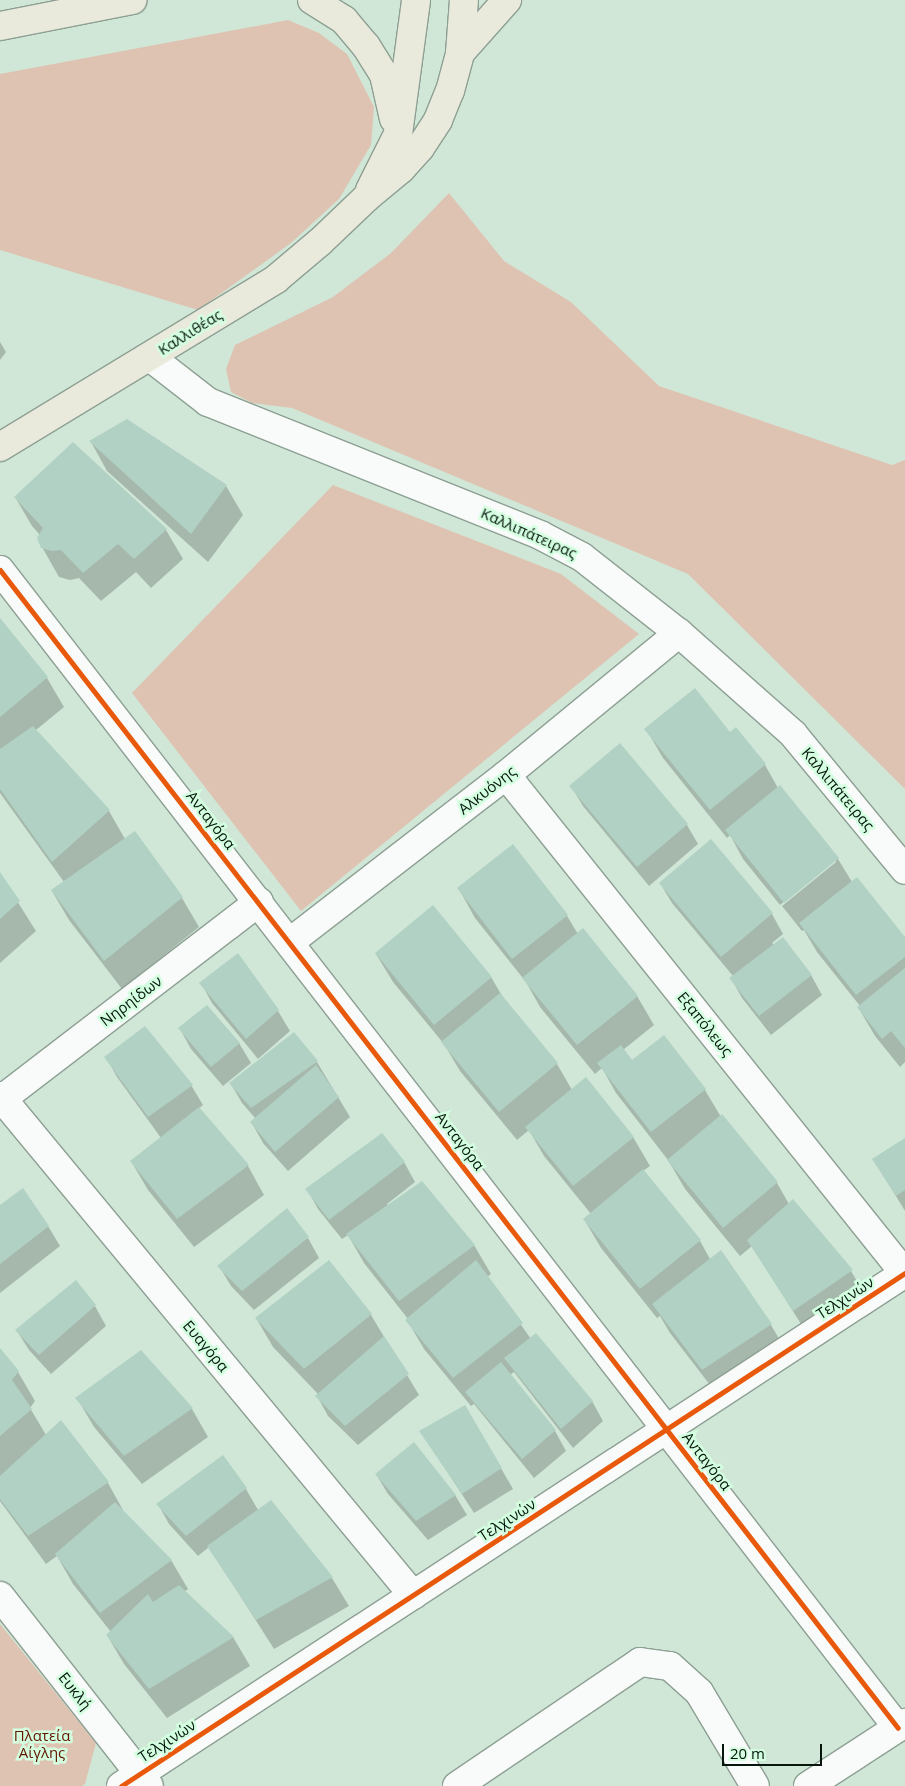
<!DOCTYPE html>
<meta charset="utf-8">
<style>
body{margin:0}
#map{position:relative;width:905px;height:1786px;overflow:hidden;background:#d0e7d7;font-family:"Open Sans",sans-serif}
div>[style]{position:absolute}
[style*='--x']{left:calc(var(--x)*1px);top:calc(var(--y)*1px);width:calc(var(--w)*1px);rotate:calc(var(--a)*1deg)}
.green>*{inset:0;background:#dfc3b2}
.shadow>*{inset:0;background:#0003}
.building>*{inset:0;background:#b0d1c4}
.roads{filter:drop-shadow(1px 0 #8d9f93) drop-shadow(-1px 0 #8d9f93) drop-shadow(0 1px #8d9f93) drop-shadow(0 -1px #8d9f93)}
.minor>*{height:28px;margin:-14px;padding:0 14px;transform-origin:14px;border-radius:14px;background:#f8fbf9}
.major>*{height:28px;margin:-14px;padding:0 14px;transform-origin:14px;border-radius:14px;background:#e9eadc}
.cycleway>*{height:5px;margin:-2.5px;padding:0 2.5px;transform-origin:2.5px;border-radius:2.5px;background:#e8590c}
span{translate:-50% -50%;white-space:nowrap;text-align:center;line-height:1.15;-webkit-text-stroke:5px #d3ffe0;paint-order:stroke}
.street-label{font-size:15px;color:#06160c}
.park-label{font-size:15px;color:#651400}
.scale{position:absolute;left:722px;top:1744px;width:100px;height:22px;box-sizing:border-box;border:2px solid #06160c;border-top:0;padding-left:6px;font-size:15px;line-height:18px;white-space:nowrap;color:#06160c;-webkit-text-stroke:4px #d3ffe0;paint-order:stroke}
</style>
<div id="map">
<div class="green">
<i style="clip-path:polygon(288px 20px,319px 33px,347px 54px,374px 107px,371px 145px,339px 199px,291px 243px,198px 310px,0 250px,0 74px)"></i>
<i style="clip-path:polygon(449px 193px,504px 261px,571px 302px,659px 386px,892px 465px,905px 460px,905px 789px,688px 574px,292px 408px,252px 403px,231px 392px,226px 369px,235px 345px,333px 297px,391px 253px)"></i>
<i style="clip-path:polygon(333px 485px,561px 574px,639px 634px,301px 911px,132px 693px)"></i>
<i style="clip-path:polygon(0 1624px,96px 1743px,85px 1784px,82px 1786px,0 1786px)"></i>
</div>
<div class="shadow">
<i style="clip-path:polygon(0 342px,6px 352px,0 360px)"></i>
<i style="clip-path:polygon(91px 442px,226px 486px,243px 515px,208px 562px,107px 471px)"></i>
<i style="clip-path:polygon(73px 444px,166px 530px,183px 559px,151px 588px,136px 572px,101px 601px,79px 578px,70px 580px,59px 577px,42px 547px,40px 535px,32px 526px,15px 497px)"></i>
<i style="clip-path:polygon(0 620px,47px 678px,64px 707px,36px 730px,109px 811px,125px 839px,182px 898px,199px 927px,122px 989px,69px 920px,52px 891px,64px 882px,0 793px)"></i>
<i style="clip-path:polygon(646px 729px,730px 734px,736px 729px,765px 765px,778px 788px,780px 787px,838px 859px,852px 882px,905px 939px,905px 1062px,900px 1067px,875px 1036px,858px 1007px,860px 1006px,817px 952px,804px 930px,802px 931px,782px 906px,836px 862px,836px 859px,780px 905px,743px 859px,730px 835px,727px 838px,663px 758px)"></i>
<i style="clip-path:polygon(571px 786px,687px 825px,698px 844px,649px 886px,583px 806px)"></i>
<i style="clip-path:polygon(711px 841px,772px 914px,783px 934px,772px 943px,811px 975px,822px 995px,771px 1035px,742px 998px,731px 978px,733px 976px,672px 903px,660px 883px)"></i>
<i style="clip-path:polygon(0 874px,36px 931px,0 963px)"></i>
<i style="clip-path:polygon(459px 889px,567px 916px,578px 934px,637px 996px,654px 1025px,623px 1050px,632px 1061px,664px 1036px,705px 1090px,721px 1117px,777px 1183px,789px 1204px,793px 1200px,851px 1271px,868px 1300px,811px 1340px,752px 1246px,740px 1256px,685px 1189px,668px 1160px,616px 1093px,602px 1068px,595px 1074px,540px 1007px,526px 982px,475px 918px)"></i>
<i style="clip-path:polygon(376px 954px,491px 977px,507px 1004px,557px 1064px,572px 1090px,633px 1137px,650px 1166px,643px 1171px,700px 1241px,710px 1259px,720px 1252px,771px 1325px,788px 1354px,720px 1398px,670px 1333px,660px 1316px,657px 1318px,601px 1248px,584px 1219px,591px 1214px,544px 1156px,529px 1130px,517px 1140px,460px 1071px,444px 1044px,393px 982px)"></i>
<i style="clip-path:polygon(238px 955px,278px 1011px,290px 1031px,258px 1059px,212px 1003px,201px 983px)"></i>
<i style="clip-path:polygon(180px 1029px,239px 1043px,251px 1063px,223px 1086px,191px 1049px)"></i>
<i style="clip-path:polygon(106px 1057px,191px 1085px,203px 1105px,198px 1109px,248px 1166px,264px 1195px,194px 1247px,148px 1190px,131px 1161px,161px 1138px,117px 1077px)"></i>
<i style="clip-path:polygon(317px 1062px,350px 1117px,288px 1171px,263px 1143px,252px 1123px,256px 1119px,242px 1103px,231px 1084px)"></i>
<i style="clip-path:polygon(905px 1140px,905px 1211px,874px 1160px)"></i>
<i style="clip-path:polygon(404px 1162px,415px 1182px,387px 1204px,388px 1206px,474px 1245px,491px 1274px,487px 1277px,531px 1339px,592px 1401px,603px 1421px,573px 1448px,514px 1372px,510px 1375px,555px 1431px,566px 1451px,534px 1478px,474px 1404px,471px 1406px,424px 1349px,407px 1320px,408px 1319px,364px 1263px,348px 1235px,342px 1239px,318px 1209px,307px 1189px)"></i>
<i style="clip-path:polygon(0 1206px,48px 1226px,60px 1246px,0 1293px)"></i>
<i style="clip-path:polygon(308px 1238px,319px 1258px,254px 1310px,231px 1286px,219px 1266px)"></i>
<i style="clip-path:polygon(95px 1306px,106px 1326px,51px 1374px,29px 1350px,17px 1331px)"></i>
<i style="clip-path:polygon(371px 1315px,419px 1395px,358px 1445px,328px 1416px,317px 1396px,318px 1394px,273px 1347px,256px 1318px)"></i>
<i style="clip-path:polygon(0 1350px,18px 1372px,35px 1401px,30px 1408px,46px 1435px,60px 1422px,108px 1483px,124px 1512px,171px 1560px,188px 1589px,184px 1592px,233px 1637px,250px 1666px,167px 1718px,124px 1664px,107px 1635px,111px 1632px,73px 1584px,57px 1556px,46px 1564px,0 1501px)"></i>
<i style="clip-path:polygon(77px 1398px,192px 1409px,208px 1437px,142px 1484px,94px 1427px)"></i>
<i style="clip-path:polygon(465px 1406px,513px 1489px,474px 1513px,421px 1431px)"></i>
<i style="clip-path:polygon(414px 1444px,455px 1495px,467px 1515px,428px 1540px,388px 1494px,376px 1474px)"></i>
<i style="clip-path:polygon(246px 1489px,258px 1510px,332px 1578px,349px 1606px,274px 1649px,209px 1547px,198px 1556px,169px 1524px,158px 1504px)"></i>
</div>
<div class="building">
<i style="clip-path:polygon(127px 419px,227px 485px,191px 534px,89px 441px)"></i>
<i style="clip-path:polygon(73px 442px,167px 529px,134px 559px,118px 544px,83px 573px,61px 550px,52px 551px,41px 548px,37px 538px,43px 528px,14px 497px)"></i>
<i style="clip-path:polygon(0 618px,48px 677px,0 717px)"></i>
<i style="clip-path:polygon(695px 688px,730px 732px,736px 727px,766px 764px,710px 810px,644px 729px)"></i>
<i style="clip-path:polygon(33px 726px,110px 810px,52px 862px,0 789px,0 749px)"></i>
<i style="clip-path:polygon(620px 743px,688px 824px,637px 867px,569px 786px)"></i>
<i style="clip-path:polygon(780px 785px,839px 858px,784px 903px,725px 830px)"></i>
<i style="clip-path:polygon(135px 831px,183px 897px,104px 961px,51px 890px)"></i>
<i style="clip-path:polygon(711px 839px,773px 913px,721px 957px,659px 883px)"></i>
<i style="clip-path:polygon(513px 844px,568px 915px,512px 959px,457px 888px)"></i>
<i style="clip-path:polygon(0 872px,20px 901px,0 919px)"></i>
<i style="clip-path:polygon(857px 877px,905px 937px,905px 957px,856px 995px,799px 923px)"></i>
<i style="clip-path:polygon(433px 905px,492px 977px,434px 1025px,375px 953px)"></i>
<i style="clip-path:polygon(583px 928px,638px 996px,577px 1045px,522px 978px)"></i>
<i style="clip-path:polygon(783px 937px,812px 975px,759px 1016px,729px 978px)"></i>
<i style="clip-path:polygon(238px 953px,279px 1010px,246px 1039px,199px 983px)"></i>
<i style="clip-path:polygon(905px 968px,905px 1048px,891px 1031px,882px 1039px,857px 1007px)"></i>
<i style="clip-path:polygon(500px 993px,558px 1063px,499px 1112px,441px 1042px)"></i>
<i style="clip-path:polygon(207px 1005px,240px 1043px,211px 1067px,178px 1028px)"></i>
<i style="clip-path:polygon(145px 1026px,193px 1085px,148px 1117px,104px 1057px)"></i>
<i style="clip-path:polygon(294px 1032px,318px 1061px,251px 1108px,229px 1083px)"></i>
<i style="clip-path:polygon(664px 1035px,706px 1089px,651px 1132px,597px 1063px,621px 1045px,632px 1060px)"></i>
<i style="clip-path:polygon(316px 1065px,339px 1097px,275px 1152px,250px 1122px)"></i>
<i style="clip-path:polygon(586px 1077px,634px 1137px,573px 1186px,525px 1127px)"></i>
<i style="clip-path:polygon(199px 1107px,249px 1165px,177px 1219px,130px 1161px)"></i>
<i style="clip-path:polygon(722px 1114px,778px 1182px,723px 1228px,667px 1160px)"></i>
<i style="clip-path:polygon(382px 1133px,405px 1162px,329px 1220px,305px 1189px)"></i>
<i style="clip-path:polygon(905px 1138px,905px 1190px,896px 1196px,872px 1159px)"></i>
<i style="clip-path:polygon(643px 1169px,701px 1240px,640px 1289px,583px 1219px)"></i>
<i style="clip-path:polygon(422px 1181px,475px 1245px,399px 1301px,346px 1234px)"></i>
<i style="clip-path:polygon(23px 1188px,49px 1226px,0 1264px,0 1205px)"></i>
<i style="clip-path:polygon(793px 1199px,853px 1270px,793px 1311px,747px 1240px)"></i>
<i style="clip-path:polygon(287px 1208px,309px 1237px,242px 1291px,217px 1266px)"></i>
<i style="clip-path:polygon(721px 1250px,772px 1324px,702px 1370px,652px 1304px)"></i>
<i style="clip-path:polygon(329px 1260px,372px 1314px,304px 1369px,255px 1318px)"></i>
<i style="clip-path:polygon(476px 1260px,523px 1323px,453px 1378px,405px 1320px)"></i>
<i style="clip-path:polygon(76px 1280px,96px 1305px,39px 1355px,15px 1330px)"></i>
<i style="clip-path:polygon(536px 1333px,593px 1401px,561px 1429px,504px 1358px)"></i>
<i style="clip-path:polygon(384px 1336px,409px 1374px,345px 1426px,315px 1396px)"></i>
<i style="clip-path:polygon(0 1348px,19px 1371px,12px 1380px,32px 1409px,0 1436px)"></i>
<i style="clip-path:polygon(141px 1350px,193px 1408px,124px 1456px,75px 1398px)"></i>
<i style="clip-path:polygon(501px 1362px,556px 1430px,522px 1459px,465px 1392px)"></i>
<i style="clip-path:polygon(465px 1405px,502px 1468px,462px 1494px,419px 1431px)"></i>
<i style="clip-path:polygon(61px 1420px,109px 1482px,28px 1536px,0 1499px,0 1476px)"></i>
<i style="clip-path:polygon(414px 1442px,456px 1495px,416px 1521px,375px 1474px)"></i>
<i style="clip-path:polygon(223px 1455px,247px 1488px,186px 1536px,156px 1504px)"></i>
<i style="clip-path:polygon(271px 1500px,333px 1577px,256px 1620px,207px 1546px)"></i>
<i style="clip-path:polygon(115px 1502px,172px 1560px,100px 1613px,55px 1554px)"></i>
<i style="clip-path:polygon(179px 1585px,234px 1637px,149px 1689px,106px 1635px,148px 1594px,153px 1602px)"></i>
</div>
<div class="roads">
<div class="minor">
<i style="--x:150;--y:357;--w:73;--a:37.8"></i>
<i style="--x:208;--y:402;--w:358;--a:21.8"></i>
<i style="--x:540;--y:535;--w:47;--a:27.6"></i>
<i style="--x:582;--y:557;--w:123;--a:38.1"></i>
<i style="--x:679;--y:633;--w:152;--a:41.5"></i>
<i style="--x:793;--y:734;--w:176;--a:50.5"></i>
<i style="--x:0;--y:570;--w:1465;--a:52.21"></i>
<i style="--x:506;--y:775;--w:639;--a:51.35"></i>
<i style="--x:290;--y:942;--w:273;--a:-37.7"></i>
<i style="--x:506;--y:775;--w:224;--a:-39.4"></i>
<i style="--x:0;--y:1096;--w:648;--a:50.39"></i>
<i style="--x:2;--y:1099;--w:324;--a:-37.5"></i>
<i style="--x:0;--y:1596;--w:241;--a:51.9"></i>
<i style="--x:121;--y:1786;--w:937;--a:-33.2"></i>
<i style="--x:457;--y:1786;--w:221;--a:-34.1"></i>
<i style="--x:640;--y:1662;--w:30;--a:8"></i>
<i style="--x:670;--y:1666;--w:39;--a:42"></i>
<i style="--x:699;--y:1692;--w:109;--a:59.2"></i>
<i style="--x:808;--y:1786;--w:116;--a:-33"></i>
</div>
<div class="major">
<i style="--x:312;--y:0;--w:38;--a:32"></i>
<i style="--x:344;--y:20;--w:34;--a:50"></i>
<i style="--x:366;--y:46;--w:34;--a:58"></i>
<i style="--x:384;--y:75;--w:45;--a:77.2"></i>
<i style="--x:0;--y:26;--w:135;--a:-11.1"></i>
<i style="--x:460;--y:53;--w:71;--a:-48.4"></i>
<i style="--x:370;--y:190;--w:63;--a:-63.4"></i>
<i style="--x:398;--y:134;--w:135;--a:-82.3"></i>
<i style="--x:0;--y:447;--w:323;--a:-31.3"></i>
<i style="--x:276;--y:279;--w:57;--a:-40.1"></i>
<i style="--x:320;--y:242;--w:64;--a:-43.7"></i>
<i style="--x:366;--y:198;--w:45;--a:-39.6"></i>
<i style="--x:401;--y:169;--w:28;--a:-48"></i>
<i style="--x:420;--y:148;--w:33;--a:-57"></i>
<i style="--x:438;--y:120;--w:31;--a:-68"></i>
<i style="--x:450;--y:91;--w:39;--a:-75"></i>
<i style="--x:460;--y:53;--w:53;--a:-85.7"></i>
</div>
</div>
<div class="cycleway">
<i style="--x:0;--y:570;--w:1465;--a:52.21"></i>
<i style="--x:121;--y:1786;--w:937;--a:-33.2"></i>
</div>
<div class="street-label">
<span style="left:190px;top:332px;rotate:-32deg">Καλλιθέας</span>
<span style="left:529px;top:533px;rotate:24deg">Καλλιπάτειρας</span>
<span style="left:838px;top:789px;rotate:50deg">Καλλιπάτειρας</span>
<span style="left:487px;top:790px;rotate:-38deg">Αλκυόνης</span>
<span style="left:211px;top:820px;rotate:52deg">Ανταγόρα</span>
<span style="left:131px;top:1001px;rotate:-37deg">Νηρηίδων</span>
<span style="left:705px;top:1024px;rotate:51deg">Εξαπόλεως</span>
<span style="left:460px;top:1141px;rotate:52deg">Ανταγόρα</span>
<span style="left:845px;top:1298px;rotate:-33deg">Τελχινών</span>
<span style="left:206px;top:1346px;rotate:50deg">Ευαγόρα</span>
<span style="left:707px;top:1461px;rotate:52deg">Ανταγόρα</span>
<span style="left:507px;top:1520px;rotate:-33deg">Τελχινών</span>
<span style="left:75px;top:1691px;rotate:52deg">Ευκλή</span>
<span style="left:167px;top:1741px;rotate:-33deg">Τελχινών</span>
</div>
<div class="park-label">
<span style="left:42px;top:1744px">Πλατεία<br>Αίγλης</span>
</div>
<div class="scale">20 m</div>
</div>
